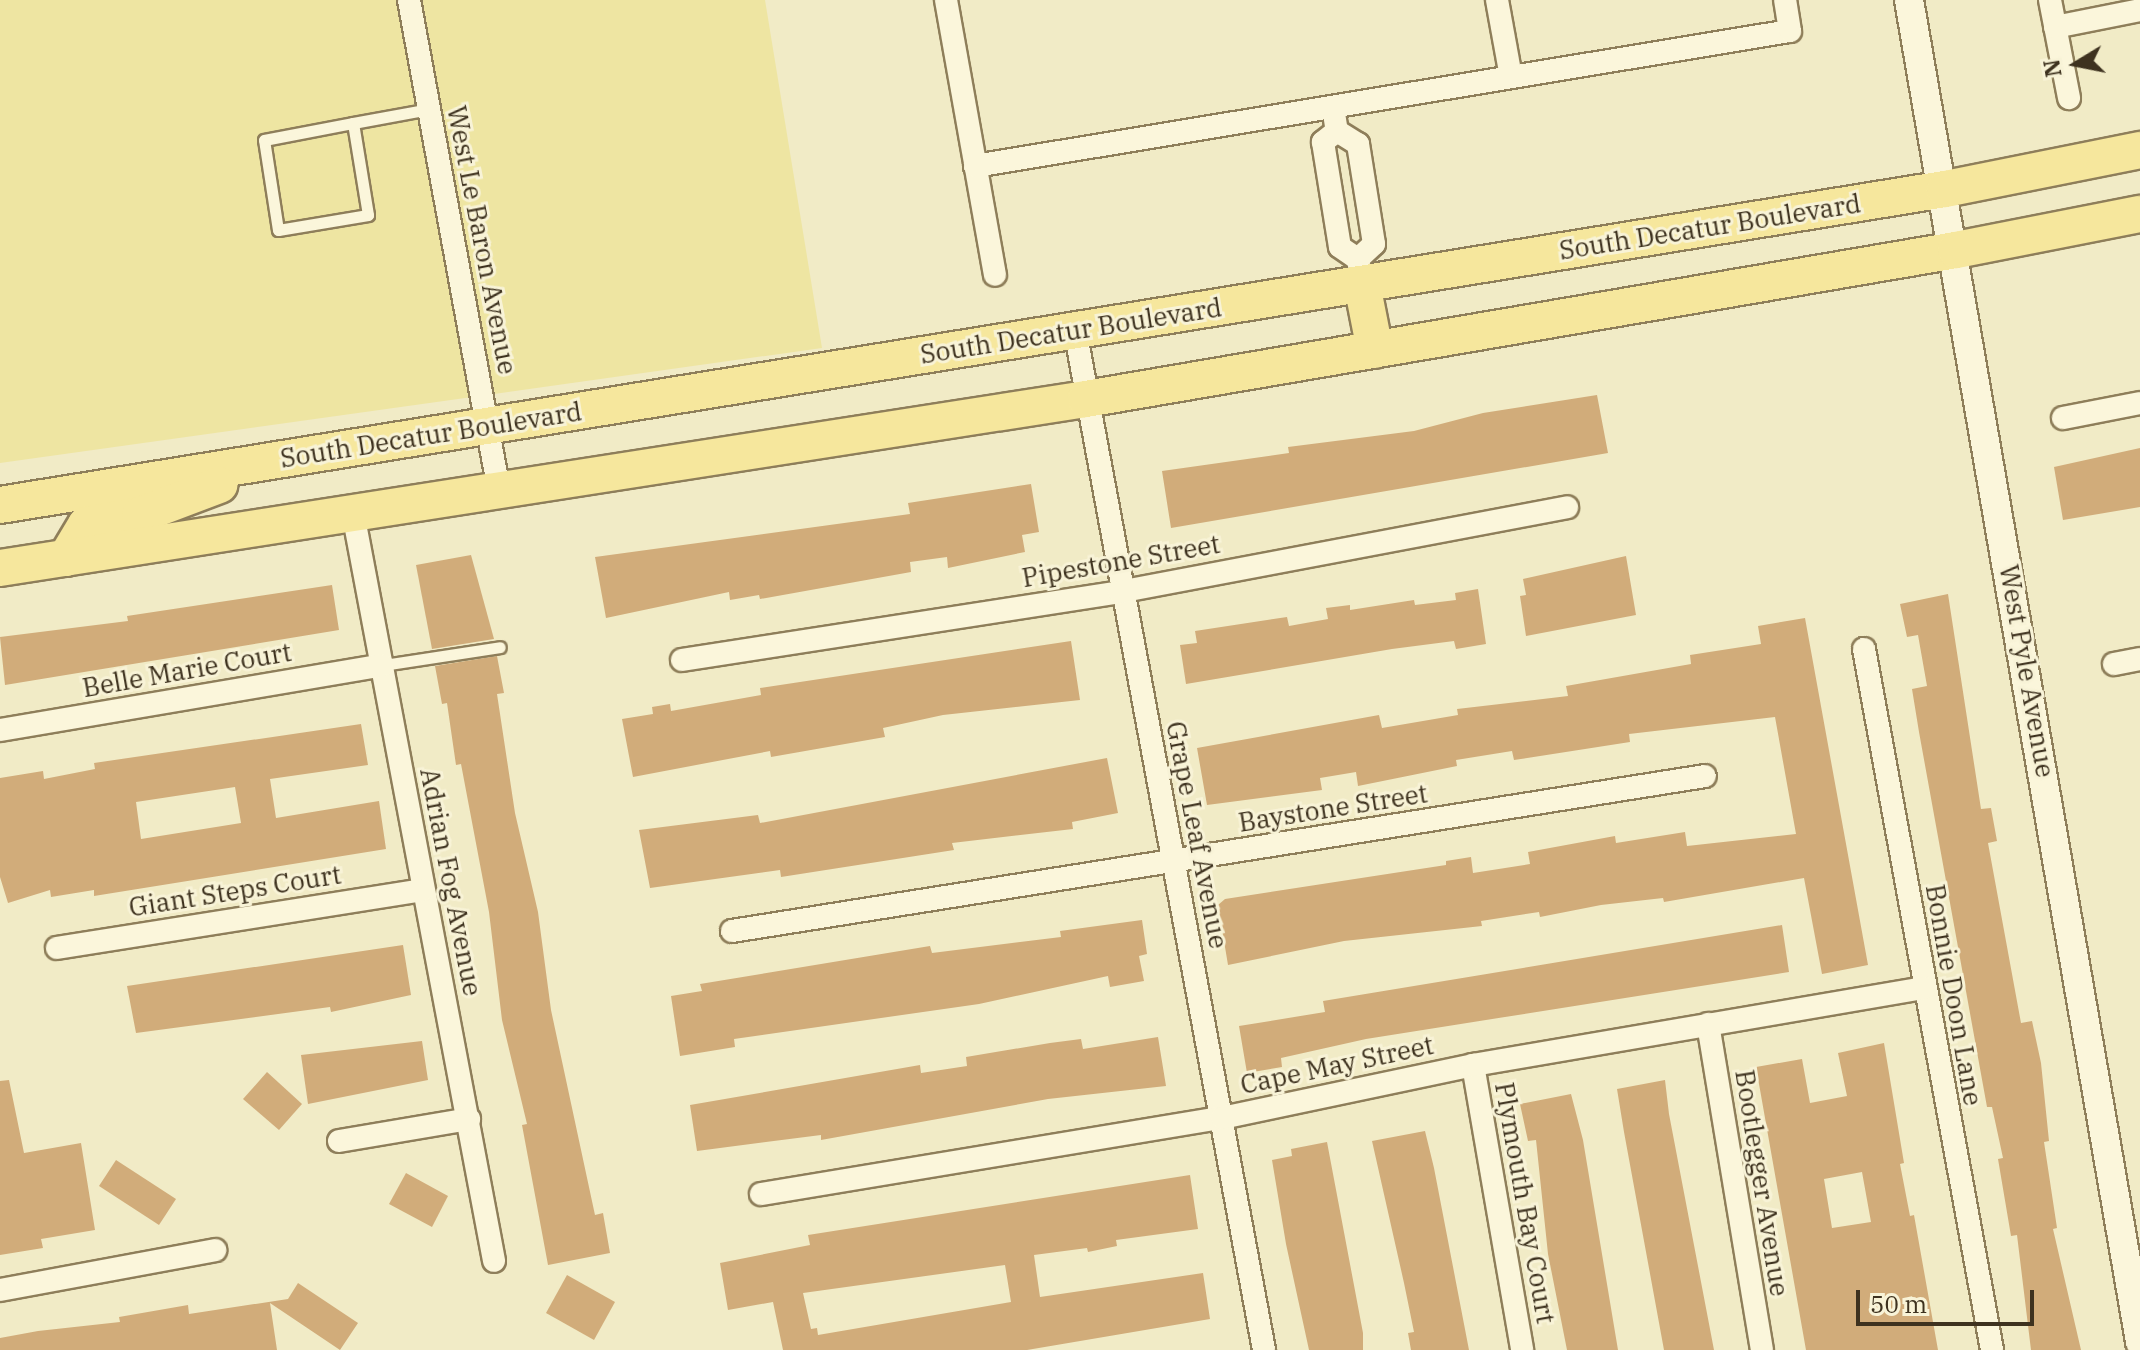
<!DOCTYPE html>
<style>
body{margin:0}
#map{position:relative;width:2140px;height:1350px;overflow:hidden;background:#f1ebc6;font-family:"IBM Plex Serif",serif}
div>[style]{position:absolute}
.sand>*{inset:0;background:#eee5a2}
.building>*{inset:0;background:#d1ac7a}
.roads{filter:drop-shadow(2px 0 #8e7e5a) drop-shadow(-2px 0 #8e7e5a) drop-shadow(0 2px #8e7e5a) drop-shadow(0 -2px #8e7e5a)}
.service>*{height:11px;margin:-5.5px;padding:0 5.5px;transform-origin:5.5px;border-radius:5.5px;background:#fbf6db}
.minor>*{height:22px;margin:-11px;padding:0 11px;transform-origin:11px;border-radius:11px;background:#fbf6db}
.tertiary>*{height:28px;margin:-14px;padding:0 14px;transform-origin:14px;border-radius:14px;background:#fbf6db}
.primary>*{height:36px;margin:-18px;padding:0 18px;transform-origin:18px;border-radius:18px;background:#f6e79d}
span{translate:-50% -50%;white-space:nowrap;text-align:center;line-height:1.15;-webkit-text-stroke:6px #f8f3d7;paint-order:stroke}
.street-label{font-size:26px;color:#3e321f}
.north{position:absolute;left:2036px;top:24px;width:80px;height:80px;-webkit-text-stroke:6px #f8f3d7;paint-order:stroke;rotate:260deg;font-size:22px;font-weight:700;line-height:32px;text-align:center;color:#3e321f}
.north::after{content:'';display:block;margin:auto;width:28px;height:36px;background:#3e321f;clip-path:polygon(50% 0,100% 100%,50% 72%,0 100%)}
.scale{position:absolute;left:1856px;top:1290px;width:178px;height:36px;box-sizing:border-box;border:4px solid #3e321f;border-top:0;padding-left:10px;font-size:24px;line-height:28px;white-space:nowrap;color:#3e321f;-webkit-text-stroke:6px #f8f3d7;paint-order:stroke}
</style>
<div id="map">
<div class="sand">
<div style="clip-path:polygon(0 0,765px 0,822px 348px,0 463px)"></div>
</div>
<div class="building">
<div style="clip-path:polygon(1597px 395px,1608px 453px,1171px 528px,1162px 471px,1289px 453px,1288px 447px,1414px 431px,1483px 413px)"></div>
<div style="clip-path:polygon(2140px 448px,2140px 507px,2063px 520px,2054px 467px)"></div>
<div style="clip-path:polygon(1031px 484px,1039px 532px,1022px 535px,1025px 552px,948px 568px,947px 557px,910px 562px,911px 572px,760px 599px,759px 595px,730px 600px,729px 592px,606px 618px,595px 557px,910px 514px,908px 503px)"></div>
<div style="clip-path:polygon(471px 555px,494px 639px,432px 649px,416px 565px)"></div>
<div style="clip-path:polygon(1626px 556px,1636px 615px,1526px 636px,1520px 596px,1526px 595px,1523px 579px)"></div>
<div style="clip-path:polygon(332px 585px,339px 630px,5px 685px,0 637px,128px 621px,127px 616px)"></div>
<div style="clip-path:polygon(1478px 589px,1486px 644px,1456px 649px,1454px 641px,1392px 649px,1186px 684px,1180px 645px,1197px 643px,1195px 631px,1287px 617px,1289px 626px,1328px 619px,1326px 608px,1350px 605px,1350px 610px,1414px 600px,1415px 605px,1456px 600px,1455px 593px)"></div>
<div style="clip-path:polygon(1948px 594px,1981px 809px,1991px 808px,1997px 841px,1988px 843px,2021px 1023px,2032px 1021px,2041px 1063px,2049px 1141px,2044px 1142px,2057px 1228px,2053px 1229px,2081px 1350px,2031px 1350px,2017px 1235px,2011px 1236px,1998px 1159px,2003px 1158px,1992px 1107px,1987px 1107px,1919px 732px,1912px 689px,1927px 686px,1918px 635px,1907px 637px,1900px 604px)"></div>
<div style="clip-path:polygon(1805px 618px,1868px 965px,1822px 974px,1804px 878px,1664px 902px,1663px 898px,1601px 905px,1540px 917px,1539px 912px,1481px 921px,1482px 926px,1344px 941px,1228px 965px,1218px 905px,1225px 899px,1446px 865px,1446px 861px,1471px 857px,1473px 873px,1530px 864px,1528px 852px,1615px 836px,1616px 843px,1685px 832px,1687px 846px,1796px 834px,1775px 717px,1629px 734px,1630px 742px,1514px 760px,1512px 751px,1456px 760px,1457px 766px,1358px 786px,1356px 772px,1320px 778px,1322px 790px,1207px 805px,1197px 748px,1379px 715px,1382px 728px,1458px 715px,1457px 709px,1568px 696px,1566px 686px,1691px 664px,1690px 655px,1761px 644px,1758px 626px)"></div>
<div style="clip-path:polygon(1071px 641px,1080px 700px,943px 715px,883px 728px,885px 737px,771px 757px,770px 751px,633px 777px,622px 719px,653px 714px,652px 707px,670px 704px,671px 711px,761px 695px,760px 688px)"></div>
<div style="clip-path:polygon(497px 656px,504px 693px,497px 694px,515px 813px,538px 912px,551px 1010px,595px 1215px,603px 1213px,610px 1253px,548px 1265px,522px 1125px,527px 1124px,502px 1020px,489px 912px,461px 764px,456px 765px,447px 703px,442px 704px,435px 666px)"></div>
<div style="clip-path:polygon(evenodd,361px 724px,368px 765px,270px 779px,276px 818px,379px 801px,386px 849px,94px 896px,94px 890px,51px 897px,50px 890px,8px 903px,0 877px,0 778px,43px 771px,44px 779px,95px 769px,94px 763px,361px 724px,235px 787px,241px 823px,141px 839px,136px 802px,235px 787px)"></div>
<div style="clip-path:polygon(1107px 758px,1118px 813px,1072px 822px,1073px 829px,952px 843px,954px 850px,781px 877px,780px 870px,650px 888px,639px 830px,758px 815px,760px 823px)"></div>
<div style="clip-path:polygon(1142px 920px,1147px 954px,1139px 956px,1144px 981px,1110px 987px,1108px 976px,979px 1004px,734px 1039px,735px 1047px,680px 1056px,671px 996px,702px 991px,700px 984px,930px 946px,932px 953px,1061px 937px,1060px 931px)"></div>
<div style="clip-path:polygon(1782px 925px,1789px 972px,1366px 1039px,1281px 1058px,1282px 1067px,1247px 1073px,1239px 1026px,1325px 1012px,1323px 1001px)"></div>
<div style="clip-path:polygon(403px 945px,411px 995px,331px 1012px,330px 1007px,136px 1033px,127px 986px)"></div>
<div style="clip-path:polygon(1158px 1037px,1166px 1086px,1048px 1099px,821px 1140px,821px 1135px,697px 1151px,690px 1105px,920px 1065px,921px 1073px,967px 1066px,966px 1057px,1050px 1043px,1081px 1039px,1083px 1049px)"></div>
<div style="clip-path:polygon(422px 1041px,428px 1080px,308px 1104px,301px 1055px)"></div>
<div style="clip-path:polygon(evenodd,1884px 1043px,1904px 1163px,1900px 1164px,1910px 1216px,1914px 1215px,1938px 1350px,1806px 1350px,1756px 1067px,1802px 1059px,1810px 1103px,1847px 1096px,1838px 1053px,1884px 1043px,1862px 1172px,1871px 1222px,1832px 1228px,1824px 1179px,1862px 1172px)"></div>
<div style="clip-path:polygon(267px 1072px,302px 1104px,279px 1130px,243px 1099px)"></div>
<div style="clip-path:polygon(9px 1080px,24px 1153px,81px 1143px,95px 1230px,41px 1239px,43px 1248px,0 1255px,0 1081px)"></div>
<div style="clip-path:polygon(1665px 1080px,1669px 1114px,1714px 1350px,1664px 1350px,1624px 1132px,1617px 1089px)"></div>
<div style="clip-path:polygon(1571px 1094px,1583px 1140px,1618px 1350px,1567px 1350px,1548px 1254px,1536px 1140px,1528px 1141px,1520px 1104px)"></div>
<div style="clip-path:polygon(1425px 1131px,1434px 1168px,1469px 1350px,1411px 1350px,1408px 1333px,1414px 1332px,1404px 1283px,1372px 1141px)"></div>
<div style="clip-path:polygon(1327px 1142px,1363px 1333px,1363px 1350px,1309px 1350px,1286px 1244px,1272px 1160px,1292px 1156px,1291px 1149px)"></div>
<div style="clip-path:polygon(116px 1160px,176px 1199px,159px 1225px,99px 1186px)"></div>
<div style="clip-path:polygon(406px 1173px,448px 1196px,432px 1227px,389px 1204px)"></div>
<div style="clip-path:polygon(evenodd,1190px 1175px,1198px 1229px,1116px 1240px,1117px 1246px,1088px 1252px,1087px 1248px,1034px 1255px,1040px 1297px,1203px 1273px,1210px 1319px,1027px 1350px,783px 1350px,773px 1302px,728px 1310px,720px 1263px,810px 1245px,808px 1235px,1190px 1175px,1005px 1265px,1011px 1302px,818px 1335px,817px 1328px,811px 1329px,803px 1293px,1005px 1265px)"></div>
<div style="clip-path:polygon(567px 1275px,615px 1302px,594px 1340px,546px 1313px)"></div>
<div style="clip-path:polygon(298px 1283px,358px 1323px,340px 1350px,270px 1303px,277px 1350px,0 1350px,0 1338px,38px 1331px,120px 1322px,119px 1317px,188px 1305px,189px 1314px,288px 1299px)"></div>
</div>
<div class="roads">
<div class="service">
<div style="left:353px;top:123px;width:93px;rotate:80.7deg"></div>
<div style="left:368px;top:215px;width:91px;rotate:170.5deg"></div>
<div style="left:278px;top:230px;width:91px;rotate:-98.8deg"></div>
<div style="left:264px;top:140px;width:91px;rotate:-10.8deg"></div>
<div style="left:353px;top:123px;width:77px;rotate:-10.4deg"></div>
<div style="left:383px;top:665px;width:118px;rotate:-8.7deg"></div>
</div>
<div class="minor">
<div style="left:409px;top:0;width:499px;rotate:79.6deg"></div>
<div style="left:946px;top:0;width:279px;rotate:79.9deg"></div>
<div style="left:1497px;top:0;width:78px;rotate:79.7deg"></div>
<div style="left:2050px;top:0;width:100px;rotate:79deg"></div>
<div style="left:2055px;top:27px;width:87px;rotate:-11.3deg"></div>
<div style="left:1333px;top:107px;width:24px;rotate:81deg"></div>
<div style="left:1337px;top:131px;width:25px;rotate:32deg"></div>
<div style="left:1358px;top:144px;width:101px;rotate:80.9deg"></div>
<div style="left:1374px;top:244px;width:22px;rotate:137deg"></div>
<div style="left:1337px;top:131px;width:18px;rotate:142deg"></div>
<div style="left:1323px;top:142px;width:106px;rotate:80.8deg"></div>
<div style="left:1340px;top:247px;width:22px;rotate:34deg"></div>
<div style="left:1358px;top:259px;width:12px;rotate:81deg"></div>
<div style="left:975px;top:166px;width:826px;rotate:-9.41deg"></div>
<div style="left:1790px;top:31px;width:31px;rotate:-99deg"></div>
<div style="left:1075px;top:330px;width:1037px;rotate:79.5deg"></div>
<div style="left:2063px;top:418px;width:78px;rotate:-11deg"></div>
<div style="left:353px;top:513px;width:761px;rotate:79.32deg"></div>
<div style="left:1864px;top:649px;width:713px;rotate:79.65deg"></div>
<div style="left:682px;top:660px;width:442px;rotate:-8.8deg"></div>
<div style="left:1119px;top:592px;width:456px;rotate:-10.7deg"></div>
<div style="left:2114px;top:664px;width:26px;rotate:-11deg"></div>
<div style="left:0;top:730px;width:388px;rotate:-9.6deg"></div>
<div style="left:732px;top:931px;width:985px;rotate:-9.05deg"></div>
<div style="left:57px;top:948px;width:370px;rotate:-9deg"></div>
<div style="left:1708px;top:1024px;width:330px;rotate:80.6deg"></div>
<div style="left:1473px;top:1065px;width:289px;rotate:80.2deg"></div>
<div style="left:339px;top:1141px;width:132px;rotate:-9.6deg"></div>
<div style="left:761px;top:1194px;width:467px;rotate:-9.4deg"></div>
<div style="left:1222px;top:1118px;width:257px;rotate:-11.9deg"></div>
<div style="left:1473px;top:1065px;width:458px;rotate:-9.7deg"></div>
<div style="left:0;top:1290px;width:219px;rotate:-10.5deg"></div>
</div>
<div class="tertiary">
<div style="left:1909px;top:0;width:1362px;rotate:80.23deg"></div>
</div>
<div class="primary">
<div style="left:1362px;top:284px;width:67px;rotate:78.9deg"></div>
<div style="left:0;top:505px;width:1971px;rotate:-9.23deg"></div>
<div style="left:1945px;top:189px;width:199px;rotate:-11.3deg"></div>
<div style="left:66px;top:558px;width:39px;rotate:-59deg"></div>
<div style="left:86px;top:525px;width:55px;rotate:-10.5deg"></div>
<div style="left:140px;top:515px;width:85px;rotate:-20.8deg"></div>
<div style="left:0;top:568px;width:1099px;rotate:-8.85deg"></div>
<div style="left:1086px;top:399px;width:883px;rotate:-9.72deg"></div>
<div style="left:1956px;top:250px;width:187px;rotate:-11.1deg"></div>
</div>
</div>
<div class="street-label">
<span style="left:1710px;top:227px;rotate:-9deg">South Decatur Boulevard</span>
<span style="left:482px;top:240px;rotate:79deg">West Le Baron Avenue</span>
<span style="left:1071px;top:331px;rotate:-9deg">South Decatur Boulevard</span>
<span style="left:431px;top:435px;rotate:-9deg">South Decatur Boulevard</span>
<span style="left:1121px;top:561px;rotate:-10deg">Pipestone Street</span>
<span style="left:187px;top:670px;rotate:-10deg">Belle Marie Court</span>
<span style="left:2027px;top:671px;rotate:80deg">West Pyle Avenue</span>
<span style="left:1333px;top:808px;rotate:-9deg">Baystone Street</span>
<span style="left:1197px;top:835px;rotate:79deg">Grape Leaf Avenue</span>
<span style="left:451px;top:882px;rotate:79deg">Adrian Fog Avenue</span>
<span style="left:235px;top:891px;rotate:-9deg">Giant Steps Court</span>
<span style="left:1954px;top:995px;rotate:80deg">Bonnie Doon Lane</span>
<span style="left:1337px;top:1065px;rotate:-12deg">Cape May Street</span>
<span style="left:1762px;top:1183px;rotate:81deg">Bootlegger Avenue</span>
<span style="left:1525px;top:1203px;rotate:80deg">Plymouth Bay Court</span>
</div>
<div class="north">N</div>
<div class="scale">50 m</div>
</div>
